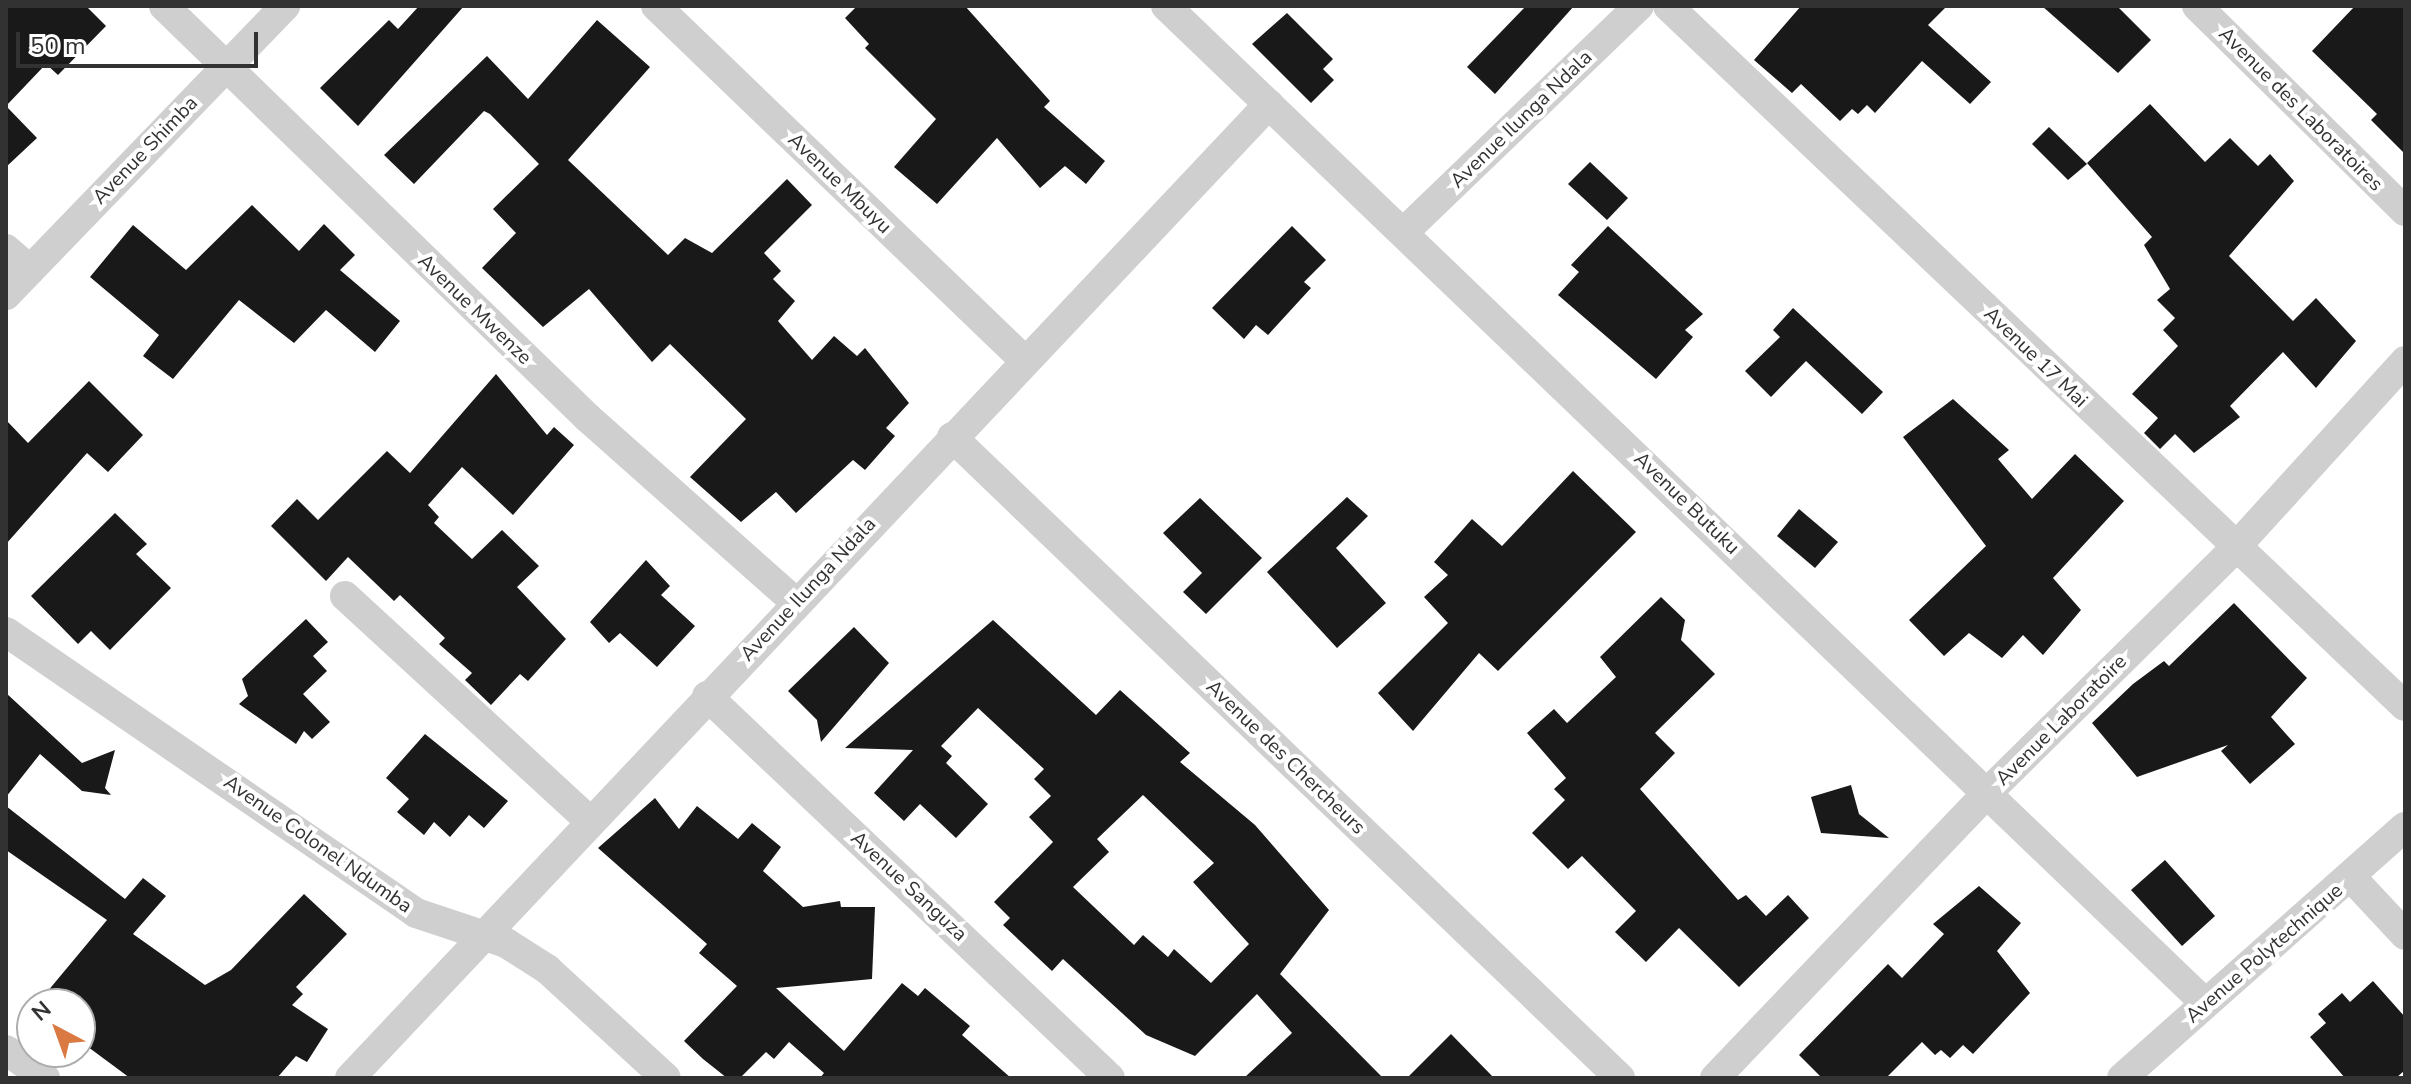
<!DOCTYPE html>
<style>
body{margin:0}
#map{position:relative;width:2411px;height:1084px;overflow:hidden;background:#fff;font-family:"Nunito Sans",sans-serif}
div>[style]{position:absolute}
.building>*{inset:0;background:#191919}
.street>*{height:30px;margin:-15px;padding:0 15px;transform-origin:15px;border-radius:15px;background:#cfcfcf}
span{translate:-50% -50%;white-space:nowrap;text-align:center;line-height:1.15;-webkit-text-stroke:8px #fff;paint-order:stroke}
.street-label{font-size:20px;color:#323232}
.frame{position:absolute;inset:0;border:8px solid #323232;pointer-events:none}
.north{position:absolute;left:16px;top:988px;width:80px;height:80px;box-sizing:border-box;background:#fff;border:2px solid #adadad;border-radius:50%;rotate:319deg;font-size:22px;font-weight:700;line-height:32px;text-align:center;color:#323232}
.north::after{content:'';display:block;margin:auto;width:28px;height:36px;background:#db7943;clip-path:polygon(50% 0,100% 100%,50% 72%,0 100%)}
.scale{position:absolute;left:16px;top:32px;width:242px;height:36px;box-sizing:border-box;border:4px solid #323232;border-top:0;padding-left:10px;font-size:24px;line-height:28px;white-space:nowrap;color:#323232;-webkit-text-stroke:6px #fff;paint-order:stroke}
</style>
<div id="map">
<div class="building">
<div style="clip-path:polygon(6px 6px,86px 6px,106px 26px,58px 75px,46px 64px,6px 106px)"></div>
<div style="clip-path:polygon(419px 6px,464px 6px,358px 126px,320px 88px,389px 20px,398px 29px)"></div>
<div style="clip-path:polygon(857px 6px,965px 6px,1050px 101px,1044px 107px,1105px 161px,1086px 184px,1065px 166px,1040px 188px,997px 138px,937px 204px,894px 167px,936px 119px,865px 48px,869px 44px,845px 18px)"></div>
<div style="clip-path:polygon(1526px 6px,1574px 6px,1495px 94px,1467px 67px)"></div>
<div style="clip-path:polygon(1801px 6px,1947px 6px,1928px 25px,1991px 82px,1970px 104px,1922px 61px,1875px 113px,1867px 105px,1858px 114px,1852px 109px,1840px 121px,1801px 84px,1792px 93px,1754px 60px)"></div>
<div style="clip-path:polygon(2042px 6px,2117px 6px,2151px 40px,2118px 73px)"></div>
<div style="clip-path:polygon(2355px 6px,2405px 6px,2405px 154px,2371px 120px,2377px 114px,2312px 51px)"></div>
<div style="clip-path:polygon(1287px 13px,1333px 59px,1323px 69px,1334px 80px,1311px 103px,1252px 44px)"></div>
<div style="clip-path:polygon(597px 20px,650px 67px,568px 160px,668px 255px,685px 238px,712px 253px,787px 179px,812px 205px,764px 253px,781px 271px,773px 279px,795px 301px,778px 321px,812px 360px,834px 336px,857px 356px,865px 348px,909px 403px,886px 428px,895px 436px,865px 470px,853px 460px,796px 513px,776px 492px,741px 522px,690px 477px,746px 419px,670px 344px,652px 362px,589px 289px,543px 327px,482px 268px,516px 233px,493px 209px,539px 164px,490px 114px,484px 111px,414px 184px,384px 155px,487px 56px,528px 99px)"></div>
<div style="clip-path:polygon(2150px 104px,2205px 162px,2230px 138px,2258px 166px,2270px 154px,2294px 181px,2229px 256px,2293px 321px,2316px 298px,2356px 341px,2316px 388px,2283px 352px,2230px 406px,2240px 417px,2194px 453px,2175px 434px,2160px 449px,2144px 433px,2158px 418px,2132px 394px,2178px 346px,2163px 330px,2175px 318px,2157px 300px,2170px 289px,2144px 245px,2152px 237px,2087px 163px)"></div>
<div style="clip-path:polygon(6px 106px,37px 138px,6px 167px)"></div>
<div style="clip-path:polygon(2049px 127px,2087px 164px,2068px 180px,2032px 144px)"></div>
<div style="clip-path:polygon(1590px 162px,1628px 198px,1607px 220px,1568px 184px)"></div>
<div style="clip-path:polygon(252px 205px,299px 251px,324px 224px,355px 255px,340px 270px,400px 321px,375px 352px,326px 310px,294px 343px,239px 300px,173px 379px,143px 356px,159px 335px,90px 277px,133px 225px,186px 270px)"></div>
<div style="clip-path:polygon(1292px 226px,1326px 260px,1304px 282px,1311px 288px,1268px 335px,1256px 325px,1244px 339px,1212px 308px)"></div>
<div style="clip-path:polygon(1608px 226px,1703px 314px,1685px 330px,1693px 337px,1656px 379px,1558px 295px,1579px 272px,1571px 265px)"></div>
<div style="clip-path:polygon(1793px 308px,1883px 392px,1862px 414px,1806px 361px,1771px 397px,1745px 371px,1780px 337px,1773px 330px)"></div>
<div style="clip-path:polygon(496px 374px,547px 435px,554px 427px,574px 445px,513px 515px,462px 467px,428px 505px,439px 517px,434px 523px,472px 559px,502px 530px,539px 566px,517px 587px,566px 639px,528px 681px,520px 674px,491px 705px,465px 680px,472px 673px,439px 644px,445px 638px,400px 595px,394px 601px,348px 557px,326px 581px,271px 526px,297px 499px,318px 520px,387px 451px,410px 473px)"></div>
<div style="clip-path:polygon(89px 381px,143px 435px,108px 472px,87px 453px,6px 544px,6px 420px,28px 443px)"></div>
<div style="clip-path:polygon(1953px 399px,2009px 450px,1998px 459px,2032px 499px,2075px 454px,2124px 501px,2053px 578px,2081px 610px,2043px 655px,2023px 635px,2002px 658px,1969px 633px,1944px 656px,1909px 620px,1986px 546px,1903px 437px)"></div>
<div style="clip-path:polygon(1573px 471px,1636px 532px,1498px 671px,1479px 653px,1413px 731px,1378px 693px,1448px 623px,1424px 597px,1448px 575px,1434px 562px,1472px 519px,1502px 546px)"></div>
<div style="clip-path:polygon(1347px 497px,1368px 516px,1336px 548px,1386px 603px,1337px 648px,1267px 572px)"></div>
<div style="clip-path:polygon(1200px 498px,1262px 558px,1206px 614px,1183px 592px,1202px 573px,1163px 533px)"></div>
<div style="clip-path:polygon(1799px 509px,1838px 542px,1815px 568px,1777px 536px)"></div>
<div style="clip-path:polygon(115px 513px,147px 544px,136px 554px,171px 588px,110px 650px,91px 631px,78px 644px,31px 596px)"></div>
<div style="clip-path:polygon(646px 560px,670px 586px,661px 595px,695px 626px,657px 667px,620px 633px,609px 643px,590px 622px)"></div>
<div style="clip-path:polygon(1661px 597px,1685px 620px,1681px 640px,1715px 674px,1655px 733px,1675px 753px,1640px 789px,1738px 900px,1746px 895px,1766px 916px,1788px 895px,1809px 918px,1739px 987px,1679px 928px,1646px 962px,1615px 932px,1636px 911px,1582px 856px,1568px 869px,1532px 833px,1565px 800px,1554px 789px,1566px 778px,1527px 733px,1554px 709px,1567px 723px,1616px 677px,1600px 657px)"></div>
<div style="clip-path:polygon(2234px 603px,2307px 678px,2271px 717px,2295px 744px,2250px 784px,2221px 751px,2228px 745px,2137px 777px,2092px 723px,2133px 684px,2164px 661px,2169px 666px)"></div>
<div style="clip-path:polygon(306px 619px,328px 642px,313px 656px,327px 671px,303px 694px,330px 722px,312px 739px,304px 731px,296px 744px,239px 704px,248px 696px,242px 679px)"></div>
<div style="clip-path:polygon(evenodd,993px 620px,1096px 715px,1120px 690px,1190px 753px,1180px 762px,1255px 825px,1329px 910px,1280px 974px,1383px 1078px,1244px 1078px,1292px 1033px,1257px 994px,1195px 1056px,1146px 1035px,1063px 959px,1052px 971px,1003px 925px,1010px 918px,994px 902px,1053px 842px,1029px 817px,1051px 796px,1034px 779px,1044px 769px,978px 708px,941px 746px,952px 756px,946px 763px,988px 804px,956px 838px,920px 804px,904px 821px,874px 793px,913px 750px,845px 748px,993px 620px,1143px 795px,1214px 863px,1193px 882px,1249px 944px,1211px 983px,1174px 949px,1168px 957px,1143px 935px,1134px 945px,1073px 887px,1109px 852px,1097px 839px,1143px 795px)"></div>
<div style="clip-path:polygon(854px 627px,889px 663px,821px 742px,817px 720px,788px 691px)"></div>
<div style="clip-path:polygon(6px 693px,82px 763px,115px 750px,105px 788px,111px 795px,82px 791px,40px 754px,6px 797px)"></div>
<div style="clip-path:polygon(425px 734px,508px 801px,484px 828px,469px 815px,450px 837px,434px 822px,424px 835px,397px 812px,409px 799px,386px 778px)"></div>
<div style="clip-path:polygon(1851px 785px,1859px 814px,1889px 838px,1821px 833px,1811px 797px)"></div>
<div style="clip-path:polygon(655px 798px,679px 829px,697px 806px,738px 839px,752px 823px,781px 847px,763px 871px,803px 907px,840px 901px,841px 907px,875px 907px,872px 979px,776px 988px,844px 1051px,902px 983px,918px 996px,925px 988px,970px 1026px,962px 1035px,1011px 1078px,820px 1078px,824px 1073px,789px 1042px,774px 1059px,766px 1052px,740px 1078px,727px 1078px,703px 1059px,684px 1041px,737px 986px,699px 953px,707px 944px,598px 848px)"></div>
<div style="clip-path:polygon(6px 806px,125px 899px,143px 878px,166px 896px,133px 934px,205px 985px,231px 970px,304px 894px,347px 934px,296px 987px,303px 994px,292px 1005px,328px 1029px,307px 1062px,296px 1056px,277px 1078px,130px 1078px,80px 1041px,80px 1004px,37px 1004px,107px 920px,6px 850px)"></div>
<div style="clip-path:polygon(2165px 860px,2215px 916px,2182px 946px,2131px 890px)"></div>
<div style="clip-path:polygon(1979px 886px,2021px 923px,1997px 951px,2030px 993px,1973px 1054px,1963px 1045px,1950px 1058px,1941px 1050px,1935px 1055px,1922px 1042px,1886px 1078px,1822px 1078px,1799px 1055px,1888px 964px,1902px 978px,1944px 934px,1933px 924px)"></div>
<div style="clip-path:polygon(2373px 981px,2405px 1017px,2405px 1070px,2396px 1078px,2345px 1078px,2310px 1037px,2326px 1023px,2318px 1014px,2342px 993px,2350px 1002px)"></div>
<div style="clip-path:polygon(1451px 1034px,1494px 1078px,1407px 1078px)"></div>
</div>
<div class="street">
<div style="left:164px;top:6px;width:591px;rotate:44.18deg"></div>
<div style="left:588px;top:418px;width:277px;rotate:41.6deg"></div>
<div style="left:656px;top:6px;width:511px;rotate:43.89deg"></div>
<div style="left:1166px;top:6px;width:1440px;rotate:43.82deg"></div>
<div style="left:1668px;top:6px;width:1016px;rotate:43.53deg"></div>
<div style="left:2197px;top:6px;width:292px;rotate:44.6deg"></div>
<div style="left:1404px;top:232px;width:326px;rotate:-43.9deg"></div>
<div style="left:6px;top:249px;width:32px;rotate:41deg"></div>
<div style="left:6px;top:295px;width:402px;rotate:-46deg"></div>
<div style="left:952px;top:437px;width:926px;rotate:43.82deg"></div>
<div style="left:345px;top:596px;width:331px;rotate:42.6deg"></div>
<div style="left:6px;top:632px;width:497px;rotate:34.4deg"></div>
<div style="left:416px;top:913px;width:95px;rotate:18.4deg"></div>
<div style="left:506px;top:943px;width:49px;rotate:32.4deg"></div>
<div style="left:547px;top:969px;width:161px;rotate:42.5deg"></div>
<div style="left:707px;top:696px;width:555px;rotate:43.47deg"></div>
<div style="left:2351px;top:877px;width:79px;rotate:47deg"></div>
<div style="left:6px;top:1050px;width:48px;rotate:35.7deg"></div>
<div style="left:350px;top:1078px;width:1339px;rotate:-46.66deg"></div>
<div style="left:1715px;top:1078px;width:395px;rotate:-46.3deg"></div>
<div style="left:1988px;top:792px;width:347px;rotate:-44.6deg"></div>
<div style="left:2235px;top:548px;width:253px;rotate:-47.7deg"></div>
<div style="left:2122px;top:1078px;width:378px;rotate:-41.6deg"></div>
</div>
<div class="street-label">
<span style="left:2301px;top:109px;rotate:45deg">Avenue des Laboratoires</span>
<span style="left:1521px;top:119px;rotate:-44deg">Avenue Ilunga Ndala</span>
<span style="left:145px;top:150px;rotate:-46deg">Avenue Shimba</span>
<span style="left:840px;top:183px;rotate:44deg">Avenue Mbuyu</span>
<span style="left:475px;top:309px;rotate:44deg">Avenue Mwenze</span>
<span style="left:2036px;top:357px;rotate:44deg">Avenue 17 Mai</span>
<span style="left:1687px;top:503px;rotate:44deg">Avenue Butuku</span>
<span style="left:808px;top:589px;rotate:-47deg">Avenue Ilunga Ndala</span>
<span style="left:2061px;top:720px;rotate:-45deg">Avenue Laboratoire</span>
<span style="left:1286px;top:757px;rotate:44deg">Avenue des Chercheurs</span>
<span style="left:318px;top:844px;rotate:35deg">Avenue Colonel Ndumba</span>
<span style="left:909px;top:886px;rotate:43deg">Avenue Sanguza</span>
<span style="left:2264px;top:953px;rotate:-41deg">Avenue Polytechnique</span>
</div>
<div class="frame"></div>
<div class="north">N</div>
<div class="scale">50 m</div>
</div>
